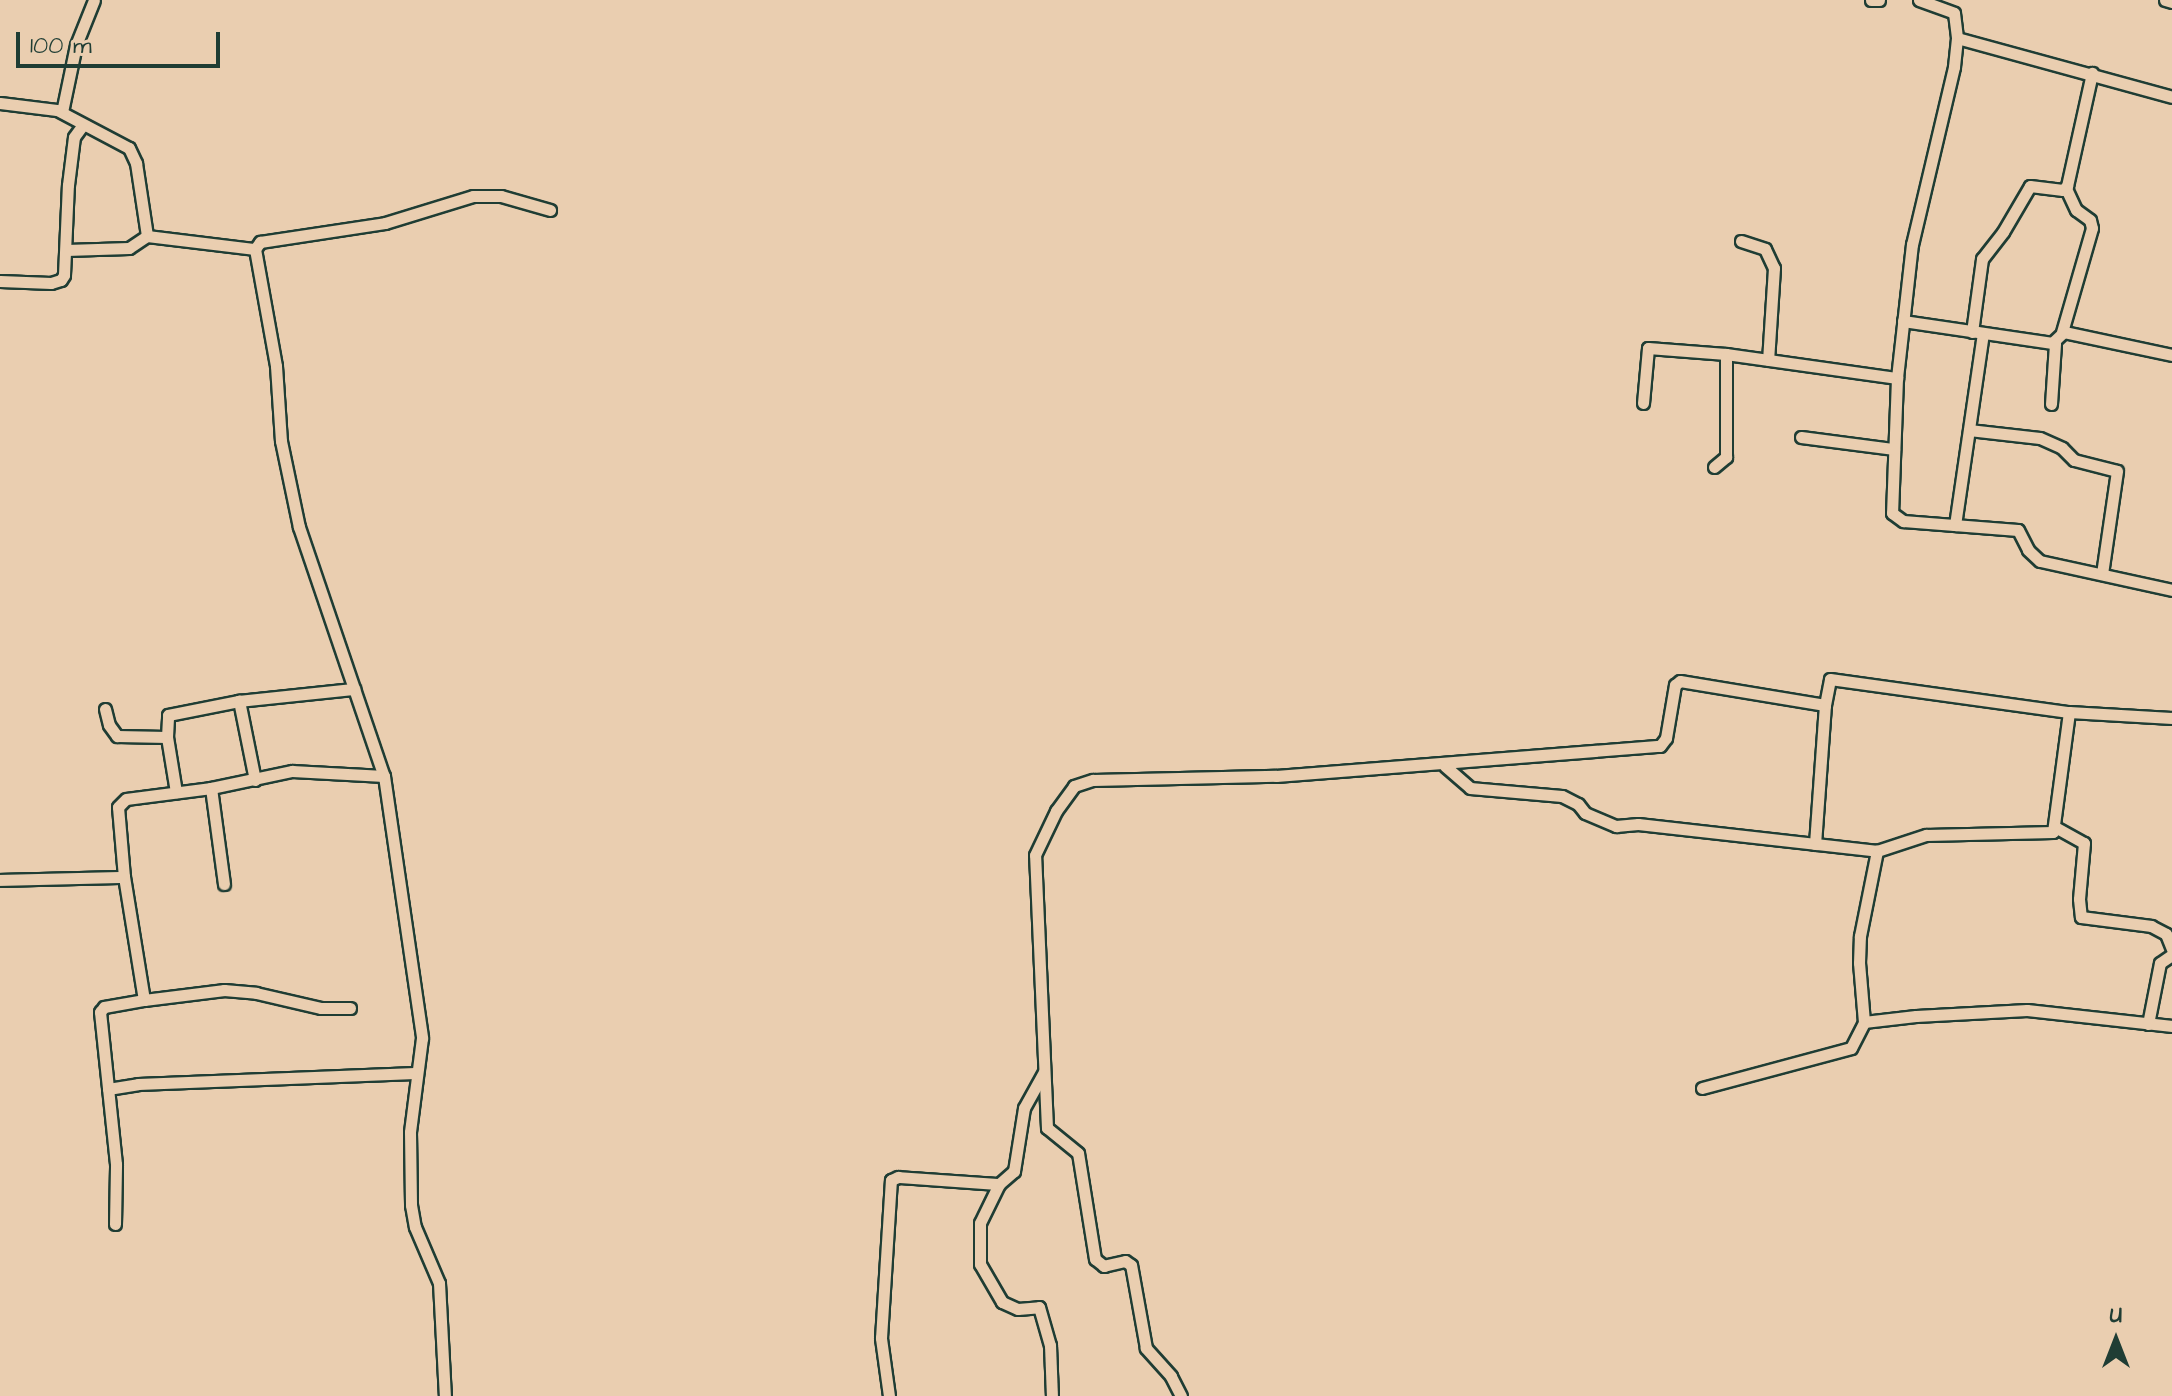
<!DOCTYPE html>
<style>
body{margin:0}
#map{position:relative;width:2172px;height:1396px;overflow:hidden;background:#eaceb0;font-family:"Architects Daughter",sans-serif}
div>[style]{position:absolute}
.roads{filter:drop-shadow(2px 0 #1f3d34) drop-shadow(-2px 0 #1f3d34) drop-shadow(0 2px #1f3d34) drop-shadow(0 -2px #1f3d34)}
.street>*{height:11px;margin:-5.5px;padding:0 5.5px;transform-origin:5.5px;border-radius:5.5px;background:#eaceb0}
span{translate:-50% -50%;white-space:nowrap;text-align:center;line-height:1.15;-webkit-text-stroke:6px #eaceb0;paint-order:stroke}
.north{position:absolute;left:2076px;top:1300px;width:80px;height:80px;-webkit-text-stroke:6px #eaceb0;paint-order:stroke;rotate:0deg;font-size:22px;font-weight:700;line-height:32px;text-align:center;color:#1f3d34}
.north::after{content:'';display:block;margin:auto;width:28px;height:36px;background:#1f3d34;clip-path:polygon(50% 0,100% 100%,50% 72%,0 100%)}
.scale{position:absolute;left:16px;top:32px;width:204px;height:36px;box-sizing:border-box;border:4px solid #1f3d34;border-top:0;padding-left:10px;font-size:24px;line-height:28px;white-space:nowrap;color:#1f3d34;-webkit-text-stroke:6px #eaceb0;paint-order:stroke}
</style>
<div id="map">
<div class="roads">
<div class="street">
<div style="left:1871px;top:0;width:8px"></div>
<div style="left:1919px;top:0;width:37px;rotate:20deg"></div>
<div style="left:1954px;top:13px;width:25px;rotate:83deg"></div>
<div style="left:1957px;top:38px;width:29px;rotate:96deg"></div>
<div style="left:1954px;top:67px;width:182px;rotate:103.3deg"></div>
<div style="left:1912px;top:244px;width:135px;rotate:96.4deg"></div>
<div style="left:1897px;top:378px;width:135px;rotate:92.1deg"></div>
<div style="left:1892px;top:513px;width:14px;rotate:36deg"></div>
<div style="left:1903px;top:521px;width:115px;rotate:4.5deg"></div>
<div style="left:2018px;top:530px;width:22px;rotate:63deg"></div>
<div style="left:2028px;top:550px;width:16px;rotate:43deg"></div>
<div style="left:2040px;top:561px;width:135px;rotate:12.4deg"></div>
<div style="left:2165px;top:0;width:7px;rotate:16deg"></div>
<div style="left:1957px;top:38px;width:223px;rotate:15.3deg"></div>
<div style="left:0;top:103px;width:57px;rotate:7deg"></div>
<div style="left:57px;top:110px;width:81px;rotate:27.8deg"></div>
<div style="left:129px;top:148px;width:17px;rotate:65deg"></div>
<div style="left:136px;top:163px;width:74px;rotate:81.4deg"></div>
<div style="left:147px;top:236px;width:109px;rotate:6.9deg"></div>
<div style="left:255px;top:249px;width:119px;rotate:79.8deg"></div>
<div style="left:276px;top:366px;width:75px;rotate:86.2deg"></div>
<div style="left:281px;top:441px;width:88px;rotate:78.2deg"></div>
<div style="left:299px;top:527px;width:263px;rotate:71.2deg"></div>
<div style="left:384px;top:776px;width:265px;rotate:81.7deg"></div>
<div style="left:422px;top:1038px;width:95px;rotate:97.3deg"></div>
<div style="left:410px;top:1132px;width:73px;rotate:89.2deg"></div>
<div style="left:411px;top:1205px;width:22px;rotate:80deg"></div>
<div style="left:415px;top:1227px;width:61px;rotate:66.8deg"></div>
<div style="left:439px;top:1283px;width:113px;rotate:87deg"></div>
<div style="left:62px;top:112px;width:68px;rotate:-78.2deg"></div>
<div style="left:76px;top:45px;width:48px;rotate:-68.2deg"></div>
<div style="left:1741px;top:241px;width:25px;rotate:18deg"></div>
<div style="left:1765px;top:249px;width:21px;rotate:65deg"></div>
<div style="left:1774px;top:268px;width:92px;rotate:93.7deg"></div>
<div style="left:255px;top:249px;width:9px;rotate:-54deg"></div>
<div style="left:260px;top:242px;width:126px;rotate:-8.6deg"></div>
<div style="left:385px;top:223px;width:92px;rotate:-17.1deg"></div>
<div style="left:473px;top:196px;width:28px"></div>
<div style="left:501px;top:196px;width:51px;rotate:15.9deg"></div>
<div style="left:66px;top:250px;width:63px;rotate:-1.8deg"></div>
<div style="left:129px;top:248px;width:22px;rotate:-34deg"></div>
<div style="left:0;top:281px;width:51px;rotate:2.2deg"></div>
<div style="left:51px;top:283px;width:10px;rotate:-17deg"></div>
<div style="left:61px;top:280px;width:6px;rotate:-59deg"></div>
<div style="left:64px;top:275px;width:90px;rotate:-87.5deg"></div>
<div style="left:68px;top:185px;width:48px;rotate:-82.9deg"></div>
<div style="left:74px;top:137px;width:14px;rotate:-54deg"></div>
<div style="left:1903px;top:321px;width:151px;rotate:8.4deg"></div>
<div style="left:2052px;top:343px;width:16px;rotate:-43deg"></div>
<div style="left:2064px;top:332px;width:110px;rotate:12deg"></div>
<div style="left:1972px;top:332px;width:74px;rotate:-82.2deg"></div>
<div style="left:1982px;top:259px;width:34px;rotate:-52deg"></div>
<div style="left:2003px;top:232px;width:53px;rotate:-59.6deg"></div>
<div style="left:2030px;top:186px;width:33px;rotate:7deg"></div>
<div style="left:2063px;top:190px;width:6px;rotate:-45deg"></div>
<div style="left:2067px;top:186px;width:116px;rotate:-77.5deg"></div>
<div style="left:2062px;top:332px;width:108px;rotate:-73.9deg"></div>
<div style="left:2092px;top:228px;width:8px;rotate:-104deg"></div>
<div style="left:2090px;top:220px;width:17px;rotate:-144deg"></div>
<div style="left:2076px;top:210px;width:23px;rotate:-115deg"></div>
<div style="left:1643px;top:403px;width:55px;rotate:-84.8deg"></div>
<div style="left:1648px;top:348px;width:78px;rotate:4.4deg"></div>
<div style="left:2051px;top:404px;width:61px;rotate:-86.2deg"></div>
<div style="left:1969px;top:430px;width:71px;rotate:6.4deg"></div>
<div style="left:2040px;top:438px;width:24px;rotate:24deg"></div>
<div style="left:2062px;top:448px;width:17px;rotate:45deg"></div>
<div style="left:2074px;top:460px;width:44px;rotate:14.3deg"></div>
<div style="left:2117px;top:471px;width:104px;rotate:98.3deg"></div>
<div style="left:1801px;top:437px;width:94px;rotate:7.4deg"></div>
<div style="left:1714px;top:467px;width:16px;rotate:-40deg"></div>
<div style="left:1726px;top:457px;width:103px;rotate:-90deg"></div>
<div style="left:1726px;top:354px;width:173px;rotate:8deg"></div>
<div style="left:1955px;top:525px;width:193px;rotate:-81.7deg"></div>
<div style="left:105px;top:709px;width:16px;rotate:76deg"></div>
<div style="left:109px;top:725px;width:14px;rotate:54deg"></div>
<div style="left:117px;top:736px;width:50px;rotate:1.1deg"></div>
<div style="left:167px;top:737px;width:56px;rotate:80.7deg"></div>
<div style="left:167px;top:737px;width:22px;rotate:-87deg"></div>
<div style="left:168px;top:715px;width:72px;rotate:-11.2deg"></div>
<div style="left:1445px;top:766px;width:33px;rotate:41deg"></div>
<div style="left:1470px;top:788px;width:92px;rotate:5deg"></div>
<div style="left:1562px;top:796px;width:18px;rotate:27deg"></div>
<div style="left:1578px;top:804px;width:11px;rotate:52deg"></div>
<div style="left:1585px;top:813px;width:34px;rotate:23deg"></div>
<div style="left:1616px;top:826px;width:22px;rotate:-5deg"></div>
<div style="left:1638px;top:824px;width:241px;rotate:6.4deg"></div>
<div style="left:1877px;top:851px;width:52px;rotate:-18.1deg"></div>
<div style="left:1926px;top:835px;width:127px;rotate:-1.4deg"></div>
<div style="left:2053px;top:832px;width:121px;rotate:-82.4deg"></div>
<div style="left:255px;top:780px;width:81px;rotate:-101.4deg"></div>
<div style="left:239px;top:701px;width:116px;rotate:-6deg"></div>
<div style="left:211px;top:788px;width:97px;rotate:82.3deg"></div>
<div style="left:2055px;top:827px;width:33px;rotate:29deg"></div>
<div style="left:2084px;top:843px;width:56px;rotate:95.1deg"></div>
<div style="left:2079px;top:899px;width:18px;rotate:84deg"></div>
<div style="left:2081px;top:917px;width:71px;rotate:7.3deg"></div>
<div style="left:2151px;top:926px;width:17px;rotate:28deg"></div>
<div style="left:2166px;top:934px;width:16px;rotate:68deg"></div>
<div style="left:1815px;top:844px;width:139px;rotate:-85.9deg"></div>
<div style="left:0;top:880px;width:124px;rotate:-1.4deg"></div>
<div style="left:144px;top:1000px;width:81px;rotate:-7.1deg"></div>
<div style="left:224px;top:990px;width:32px;rotate:5deg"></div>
<div style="left:256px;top:993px;width:67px;rotate:13deg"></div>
<div style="left:321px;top:1008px;width:29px"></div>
<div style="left:1864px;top:1022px;width:52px;rotate:-6.6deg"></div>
<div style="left:1916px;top:1016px;width:111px;rotate:-3.1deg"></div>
<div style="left:2027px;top:1010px;width:146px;rotate:6.3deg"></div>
<div style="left:2148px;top:1024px;width:62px;rotate:-78.9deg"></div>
<div style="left:2160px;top:963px;width:14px;rotate:-34deg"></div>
<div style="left:1044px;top:1072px;width:41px;rotate:119.1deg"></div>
<div style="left:1024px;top:1108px;width:64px;rotate:99deg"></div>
<div style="left:1014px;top:1171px;width:20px;rotate:139deg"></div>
<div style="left:999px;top:1184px;width:43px;rotate:116deg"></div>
<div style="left:980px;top:1223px;width:41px;rotate:90deg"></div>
<div style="left:980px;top:1264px;width:44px;rotate:59.9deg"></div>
<div style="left:1002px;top:1302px;width:17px;rotate:24deg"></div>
<div style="left:1018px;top:1309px;width:21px;rotate:-5deg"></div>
<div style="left:1039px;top:1307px;width:40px;rotate:74deg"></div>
<div style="left:1050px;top:1345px;width:51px;rotate:87.8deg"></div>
<div style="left:1702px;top:1088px;width:154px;rotate:-15deg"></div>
<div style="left:1851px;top:1048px;width:29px;rotate:-63deg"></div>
<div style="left:1864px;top:1022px;width:59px;rotate:-94.8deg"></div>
<div style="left:1859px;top:963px;width:27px;rotate:-88deg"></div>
<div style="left:1860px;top:936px;width:87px;rotate:-78.7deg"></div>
<div style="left:108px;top:1089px;width:30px;rotate:-9deg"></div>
<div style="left:138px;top:1084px;width:277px;rotate:-2.3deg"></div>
<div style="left:115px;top:1224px;width:60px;rotate:-89deg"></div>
<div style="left:116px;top:1164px;width:153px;rotate:-96deg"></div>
<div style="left:100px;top:1012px;width:6px;rotate:-51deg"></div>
<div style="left:104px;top:1007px;width:41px;rotate:-9.9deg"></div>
<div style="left:144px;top:1000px;width:125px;rotate:-99.2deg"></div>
<div style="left:124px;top:877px;width:70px;rotate:-94.9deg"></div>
<div style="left:118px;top:807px;width:11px;rotate:-45deg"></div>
<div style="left:126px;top:799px;width:86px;rotate:-7.4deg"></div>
<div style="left:211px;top:788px;width:83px;rotate:-11.9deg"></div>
<div style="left:292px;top:771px;width:92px;rotate:3.1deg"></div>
<div style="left:889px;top:1396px;width:59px;rotate:-97.9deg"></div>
<div style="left:881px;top:1338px;width:158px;rotate:-86.4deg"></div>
<div style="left:891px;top:1180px;width:8px;rotate:-23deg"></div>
<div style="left:898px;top:1177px;width:101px;rotate:4deg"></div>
<div style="left:1181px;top:1396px;width:22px;rotate:-117deg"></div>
<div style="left:1171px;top:1376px;width:38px;rotate:-132deg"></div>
<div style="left:1146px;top:1348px;width:84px;rotate:-100.2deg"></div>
<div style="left:1131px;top:1265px;width:7px;rotate:-146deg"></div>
<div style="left:1125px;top:1261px;width:22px;rotate:167deg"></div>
<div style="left:1104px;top:1266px;width:11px;rotate:-142deg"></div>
<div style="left:1095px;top:1259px;width:107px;rotate:-99.1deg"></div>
<div style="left:1078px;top:1153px;width:40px;rotate:-141deg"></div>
<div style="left:1047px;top:1128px;width:273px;rotate:-92.5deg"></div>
<div style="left:1035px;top:855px;width:49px;rotate:-64.5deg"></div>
<div style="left:1056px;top:811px;width:31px;rotate:-54deg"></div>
<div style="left:1074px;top:786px;width:20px;rotate:-18deg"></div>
<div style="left:1093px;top:780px;width:183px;rotate:-1.3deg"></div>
<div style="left:1276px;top:776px;width:385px;rotate:-4.5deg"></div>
<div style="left:1660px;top:746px;width:10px;rotate:-53deg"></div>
<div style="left:1666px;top:738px;width:54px;rotate:-80.4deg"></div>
<div style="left:1675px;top:685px;width:6px;rotate:-39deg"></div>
<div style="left:1680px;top:681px;width:147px;rotate:9.4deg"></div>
<div style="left:1825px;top:705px;width:26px;rotate:-79deg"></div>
<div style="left:1830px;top:679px;width:241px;rotate:7.9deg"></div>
<div style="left:2069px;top:712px;width:103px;rotate:3.3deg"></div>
</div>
</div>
<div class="north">U</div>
<div class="scale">100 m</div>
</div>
